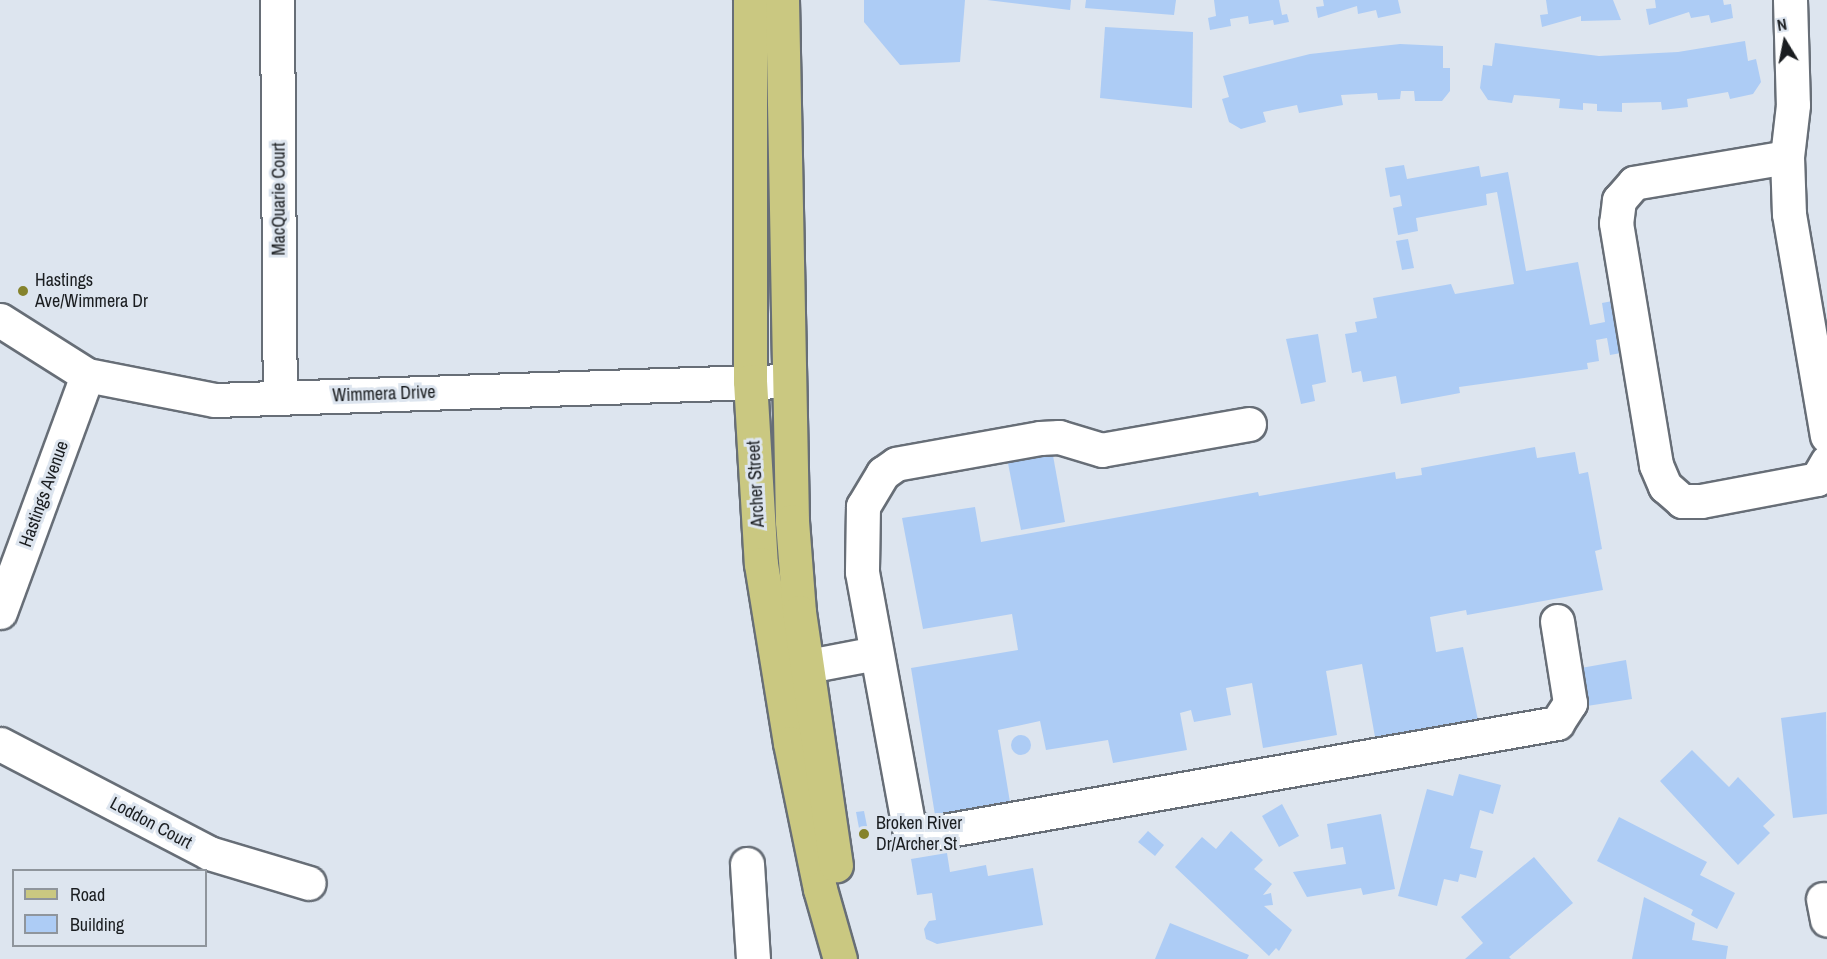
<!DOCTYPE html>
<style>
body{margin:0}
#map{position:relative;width:1827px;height:959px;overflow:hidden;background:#dde5ef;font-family:"Archivo Narrow",sans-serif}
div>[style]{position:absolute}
.building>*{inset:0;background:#adccf5}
.round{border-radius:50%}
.roads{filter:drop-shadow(2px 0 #676e77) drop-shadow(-2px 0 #676e77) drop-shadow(0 2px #676e77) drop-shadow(0 -2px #676e77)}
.minor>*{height:33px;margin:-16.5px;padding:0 16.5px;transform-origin:16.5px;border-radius:16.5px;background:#fff}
.major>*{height:33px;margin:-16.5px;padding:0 16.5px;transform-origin:16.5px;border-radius:16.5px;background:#cac881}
.dots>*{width:16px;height:16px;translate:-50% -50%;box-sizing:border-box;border:3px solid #dde5ef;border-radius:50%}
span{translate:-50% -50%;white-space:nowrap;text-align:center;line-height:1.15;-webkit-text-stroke:6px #dde5ef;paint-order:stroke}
.street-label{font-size:18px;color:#1a1d20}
.poi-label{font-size:18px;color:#1a1d20}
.left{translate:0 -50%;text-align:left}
.legend{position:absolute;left:12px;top:869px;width:195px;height:78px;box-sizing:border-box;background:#dde5ef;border:2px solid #8f959c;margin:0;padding:8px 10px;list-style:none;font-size:18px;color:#1a1d20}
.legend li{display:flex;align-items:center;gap:12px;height:30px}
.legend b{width:30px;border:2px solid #8f959c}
.north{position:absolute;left:1755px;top:12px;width:60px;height:60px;-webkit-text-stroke:4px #dde5ef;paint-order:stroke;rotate:350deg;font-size:16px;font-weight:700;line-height:24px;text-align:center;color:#1a1d20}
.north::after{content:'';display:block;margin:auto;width:21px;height:27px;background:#1a1d20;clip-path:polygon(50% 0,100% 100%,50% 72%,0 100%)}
</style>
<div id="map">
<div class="building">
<div style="clip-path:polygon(864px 0,965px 0,960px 62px,900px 65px,864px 22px)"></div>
<div style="clip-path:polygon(987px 0,1071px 0,1070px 10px)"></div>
<div style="clip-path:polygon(1086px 0,1176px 0,1174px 15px,1085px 8px)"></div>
<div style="clip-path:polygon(1214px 0,1279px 0,1282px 15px,1287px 14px,1289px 22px,1274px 25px,1273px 20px,1249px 24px,1248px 16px,1230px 19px,1231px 26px,1210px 30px,1208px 18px,1216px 16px)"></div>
<div style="clip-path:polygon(1323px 0,1398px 0,1401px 13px,1378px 18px,1376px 10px,1358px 14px,1357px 6px,1318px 18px,1316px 7px,1324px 6px)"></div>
<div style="clip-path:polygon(1546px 0,1613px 0,1621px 20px,1581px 21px,1581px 16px,1542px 27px,1540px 15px,1548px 14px)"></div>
<div style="clip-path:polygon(1655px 0,1723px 0,1724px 5px,1731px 4px,1733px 18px,1711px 23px,1709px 15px,1691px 18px,1689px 12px,1649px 25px,1646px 9px,1656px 8px)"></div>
<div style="clip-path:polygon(1105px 27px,1193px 32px,1192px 108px,1100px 98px)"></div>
<div style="clip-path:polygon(1745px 41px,1748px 61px,1756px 59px,1761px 82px,1753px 94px,1730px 99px,1728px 92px,1687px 99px,1688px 107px,1662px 110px,1661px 102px,1622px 103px,1622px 112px,1597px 111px,1597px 104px,1583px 103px,1583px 110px,1559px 108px,1560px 99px,1514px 95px,1512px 103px,1488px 100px,1480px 88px,1483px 65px,1492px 66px,1495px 43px,1599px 56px,1678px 52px)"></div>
<div style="clip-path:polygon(1400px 44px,1443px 46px,1443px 68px,1450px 68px,1450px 91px,1442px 101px,1415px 101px,1414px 91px,1401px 91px,1400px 99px,1378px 100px,1377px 93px,1341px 95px,1343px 105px,1299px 113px,1297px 105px,1263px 112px,1266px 122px,1241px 129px,1229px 122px,1222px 99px,1229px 97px,1223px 76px,1310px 54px)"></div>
<div style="clip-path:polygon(1404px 165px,1407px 179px,1479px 166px,1481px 177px,1508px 172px,1526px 271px,1578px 262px,1590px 325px,1605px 322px,1602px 303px,1623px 299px,1632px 351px,1610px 355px,1607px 338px,1596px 340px,1599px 361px,1587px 363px,1588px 369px,1459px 387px,1460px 393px,1401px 404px,1396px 376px,1363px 382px,1361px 371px,1352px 373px,1345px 334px,1357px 332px,1355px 322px,1377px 318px,1373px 298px,1451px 284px,1455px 294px,1514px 284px,1497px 192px,1486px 194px,1487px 205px,1416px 218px,1418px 231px,1398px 235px,1393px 208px,1402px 206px,1400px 195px,1390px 197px,1385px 168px)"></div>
<div style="clip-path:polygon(1408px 239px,1414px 268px,1402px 270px,1396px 241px)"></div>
<div style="clip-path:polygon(1318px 334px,1326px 382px,1312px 385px,1315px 401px,1301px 404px,1286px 339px)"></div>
<div style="clip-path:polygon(1535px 447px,1537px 458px,1575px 452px,1579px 474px,1588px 472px,1602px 549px,1595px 551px,1603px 590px,1467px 615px,1466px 610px,1430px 617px,1436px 652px,1463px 647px,1478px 720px,1375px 737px,1362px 664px,1326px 671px,1337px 735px,1263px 748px,1252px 683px,1226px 688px,1231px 715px,1194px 722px,1191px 710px,1180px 713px,1187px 750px,1113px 763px,1108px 740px,1046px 750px,1040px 721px,998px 730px,1010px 802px,935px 815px,911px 668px,1018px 650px,1012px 614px,923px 629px,902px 518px,975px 507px,981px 542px,1258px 492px,1259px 496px,1395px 472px,1396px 479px,1422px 475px,1421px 468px)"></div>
<div style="clip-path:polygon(1052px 450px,1065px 522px,1021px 530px,1007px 458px)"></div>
<div style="clip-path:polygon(1626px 660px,1632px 699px,1587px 706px,1581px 668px)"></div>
<div style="clip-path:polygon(1826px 712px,1827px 814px,1793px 818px,1781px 718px)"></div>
<div class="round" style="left:1011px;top:735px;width:20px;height:20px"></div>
<div style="clip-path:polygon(1692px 750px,1729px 787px,1738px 777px,1775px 815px,1763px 826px,1770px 833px,1738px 865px,1660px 781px)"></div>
<div style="clip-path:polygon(1459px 774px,1501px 785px,1493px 814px,1480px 810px,1470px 848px,1483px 851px,1476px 878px,1460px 874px,1458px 882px,1444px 879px,1437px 906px,1398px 896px,1427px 789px,1453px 796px)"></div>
<div style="clip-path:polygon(1282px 804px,1299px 836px,1279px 847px,1262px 816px)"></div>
<div style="clip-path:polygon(864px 811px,867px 826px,859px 828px,856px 812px)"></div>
<div style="clip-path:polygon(1381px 814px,1395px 889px,1363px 895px,1361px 888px,1307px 897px,1293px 872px,1346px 864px,1343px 847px,1331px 849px,1327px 824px)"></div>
<div style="clip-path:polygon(1619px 817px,1707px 862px,1700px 875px,1735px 893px,1717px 929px,1691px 915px,1693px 910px,1597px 861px)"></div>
<div style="clip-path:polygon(1148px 831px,1164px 845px,1155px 856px,1138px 842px)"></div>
<div style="clip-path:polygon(1231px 831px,1263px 860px,1254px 869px,1272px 884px,1263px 895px,1271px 893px,1273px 905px,1264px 906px,1292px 930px,1279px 951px,1276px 948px,1269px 956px,1175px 867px,1202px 837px,1216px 849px)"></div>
<div style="clip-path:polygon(947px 853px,950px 872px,986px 865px,988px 876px,1033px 868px,1043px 925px,937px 944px,926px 939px,924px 929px,929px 921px,936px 920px,932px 893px,917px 895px,911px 859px)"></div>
<div style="clip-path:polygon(1534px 857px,1573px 903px,1509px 957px,1511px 959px,1465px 959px,1483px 943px,1461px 917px)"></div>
<div style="clip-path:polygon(1644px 897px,1695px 923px,1692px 940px,1728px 946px,1726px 959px,1632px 959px)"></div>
<div style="clip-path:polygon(1170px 923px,1249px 955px,1247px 959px,1155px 959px)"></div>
</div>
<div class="roads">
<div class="minor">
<div style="left:277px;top:0;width:398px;rotate:89.6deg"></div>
<div style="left:1790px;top:0;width:105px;rotate:88.4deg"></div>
<div style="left:1793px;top:105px;width:52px;rotate:96.6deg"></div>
<div style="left:1787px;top:157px;width:57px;rotate:88deg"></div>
<div style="left:1789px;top:214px;width:225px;rotate:80.3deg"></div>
<div style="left:1787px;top:157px;width:155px;rotate:170.4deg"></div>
<div style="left:1634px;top:183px;width:23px;rotate:131deg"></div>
<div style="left:1619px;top:200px;width:23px;rotate:97deg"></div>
<div style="left:1616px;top:223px;width:245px;rotate:80.6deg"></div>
<div style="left:1656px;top:465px;width:23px;rotate:67deg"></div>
<div style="left:1665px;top:486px;width:23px;rotate:41deg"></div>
<div style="left:1682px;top:501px;width:19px"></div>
<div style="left:1701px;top:501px;width:118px;rotate:-10.7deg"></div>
<div style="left:1817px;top:479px;width:20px;rotate:-60deg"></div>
<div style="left:0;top:320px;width:103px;rotate:32.3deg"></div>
<div style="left:87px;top:375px;width:130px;rotate:11.1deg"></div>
<div style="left:215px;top:400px;width:571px;rotate:-1.91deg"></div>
<div style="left:1249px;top:424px;width:149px;rotate:170deg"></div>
<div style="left:1102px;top:450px;width:45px;rotate:-163.2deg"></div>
<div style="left:1059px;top:437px;width:19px;rotate:177deg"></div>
<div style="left:1040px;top:438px;width:146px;rotate:169.8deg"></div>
<div style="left:896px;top:464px;width:16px;rotate:145deg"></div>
<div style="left:883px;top:473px;width:39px;rotate:121deg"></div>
<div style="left:863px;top:506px;width:66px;rotate:90.9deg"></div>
<div style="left:862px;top:572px;width:260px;rotate:79.6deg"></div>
<div style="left:909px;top:828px;width:24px;rotate:12deg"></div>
<div style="left:932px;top:833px;width:635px;rotate:-9.98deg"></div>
<div style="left:1557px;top:723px;width:24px;rotate:-57deg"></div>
<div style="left:1570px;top:703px;width:83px;rotate:-99deg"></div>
<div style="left:0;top:612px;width:252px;rotate:-69.8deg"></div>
<div style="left:808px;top:666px;width:69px;rotate:-10.8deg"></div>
<div style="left:0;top:744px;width:236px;rotate:27.5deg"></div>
<div style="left:209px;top:853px;width:104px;rotate:16.7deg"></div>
<div style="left:747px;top:864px;width:95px;rotate:86.4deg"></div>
<div style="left:1823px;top:899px;width:21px;rotate:79deg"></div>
</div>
<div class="major">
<div style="left:750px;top:0;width:381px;rotate:90deg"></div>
<div style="left:750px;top:381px;width:183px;rotate:86.6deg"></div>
<div style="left:761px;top:564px;width:181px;rotate:80.8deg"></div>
<div style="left:790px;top:743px;width:149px;rotate:78.4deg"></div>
<div style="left:820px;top:889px;width:73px;rotate:74.1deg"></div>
<div style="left:782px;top:0;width:521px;rotate:88.9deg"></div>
<div style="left:792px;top:521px;width:91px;rotate:85.6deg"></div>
<div style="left:799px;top:612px;width:256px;rotate:81.7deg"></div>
</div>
</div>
<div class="dots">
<div style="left:23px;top:291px;background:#85832c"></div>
<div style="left:864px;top:834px;background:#85832c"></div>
</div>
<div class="street-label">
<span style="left:279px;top:199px;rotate:-90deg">MacQuarie Court</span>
<span style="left:384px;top:394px;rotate:-2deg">Wimmera Drive</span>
<span style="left:756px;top:484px;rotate:-93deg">Archer Street</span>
<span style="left:44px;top:494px;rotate:-70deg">Hastings Avenue</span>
<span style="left:151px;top:823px;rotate:28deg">Loddon Court</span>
</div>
<div class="poi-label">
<span class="left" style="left:35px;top:291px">Hastings<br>Ave/Wimmera Dr</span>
<span class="left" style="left:876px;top:834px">Broken River<br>Dr/Archer St</span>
</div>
<ul class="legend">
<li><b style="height:8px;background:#cac881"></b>Road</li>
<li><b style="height:16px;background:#adccf5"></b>Building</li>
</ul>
<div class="north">N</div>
</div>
